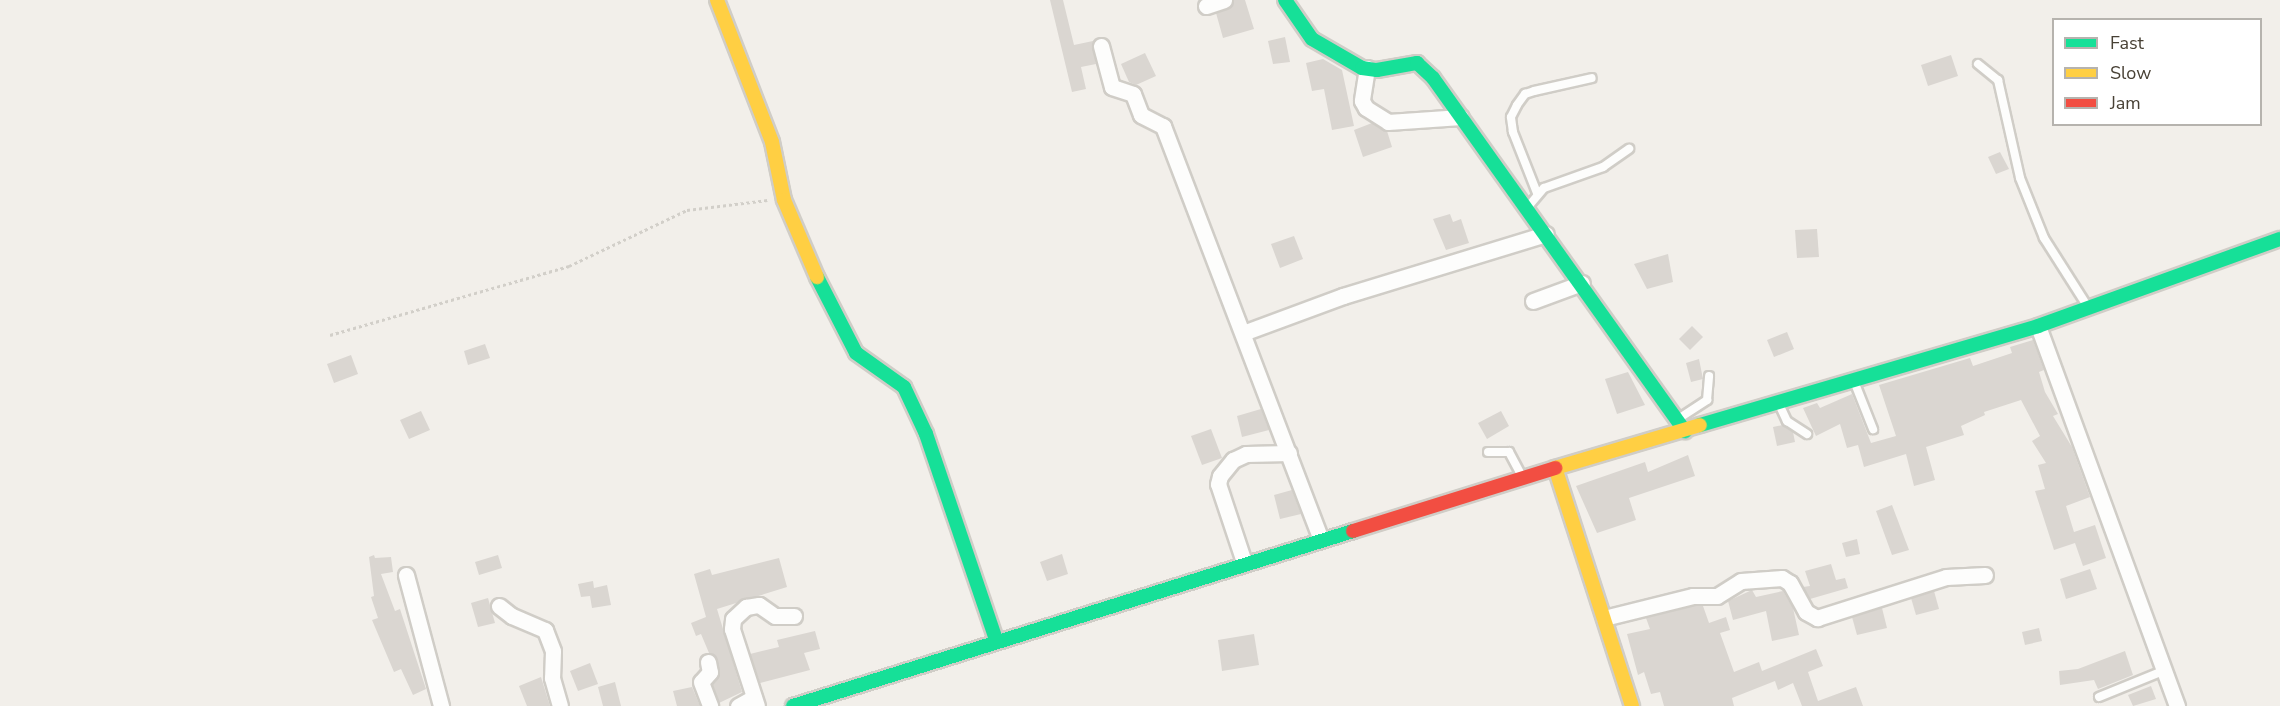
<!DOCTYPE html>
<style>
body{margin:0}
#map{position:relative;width:2280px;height:706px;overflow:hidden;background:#f2efea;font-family:"Nunito Sans",sans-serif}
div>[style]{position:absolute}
.building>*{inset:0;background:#dad6d1}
.path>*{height:3px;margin-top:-1.5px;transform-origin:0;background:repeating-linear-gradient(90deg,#d2cfc9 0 3px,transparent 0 6px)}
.roads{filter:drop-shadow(2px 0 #d0cdc7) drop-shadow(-2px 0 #d0cdc7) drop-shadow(0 2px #d0cdc7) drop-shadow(0 -2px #d0cdc7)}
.lane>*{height:8px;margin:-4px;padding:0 4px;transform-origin:4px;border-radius:4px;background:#fdfdfc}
.street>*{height:15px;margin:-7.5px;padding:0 7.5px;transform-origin:7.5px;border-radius:7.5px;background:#fdfdfc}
.fast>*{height:14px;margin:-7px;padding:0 7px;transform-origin:7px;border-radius:7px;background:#16e098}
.slow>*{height:14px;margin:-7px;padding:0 7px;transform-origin:7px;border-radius:7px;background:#ffcf43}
.jam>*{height:14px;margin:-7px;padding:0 7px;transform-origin:7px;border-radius:7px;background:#f24e42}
span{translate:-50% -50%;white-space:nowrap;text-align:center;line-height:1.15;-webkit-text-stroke:6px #fff;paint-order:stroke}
.legend{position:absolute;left:2052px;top:18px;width:210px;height:108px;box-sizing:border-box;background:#fff;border:2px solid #b6b3ae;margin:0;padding:8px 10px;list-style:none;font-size:18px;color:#484135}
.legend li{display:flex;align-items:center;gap:12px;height:30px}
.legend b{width:30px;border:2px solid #b6b3ae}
</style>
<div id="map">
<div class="building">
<div style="clip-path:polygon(1050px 0,1063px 0,1074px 45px,1093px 41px,1096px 64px,1081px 67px,1086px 89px,1072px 92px)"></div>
<div style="clip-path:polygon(1234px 0,1245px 0,1254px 29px,1223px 38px,1216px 13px,1231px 7px)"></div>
<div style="clip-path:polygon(1285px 37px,1290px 62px,1273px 64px,1268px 41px)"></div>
<div style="clip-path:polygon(1145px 53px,1156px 76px,1136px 85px,1129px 82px,1121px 64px)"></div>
<div style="clip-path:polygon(1951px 55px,1958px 76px,1928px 86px,1921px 65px)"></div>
<div style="clip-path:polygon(1323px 59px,1342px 70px,1354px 126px,1332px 130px,1324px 89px,1312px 91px,1306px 63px)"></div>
<div style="clip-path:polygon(1372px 123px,1387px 131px,1392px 147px,1363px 157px,1354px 130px)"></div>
<div style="clip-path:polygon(2000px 152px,2009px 169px,1996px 174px,1988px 157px)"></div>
<div style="clip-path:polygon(1450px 214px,1453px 222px,1461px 219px,1469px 243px,1446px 250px,1433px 219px)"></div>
<div style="clip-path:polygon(1817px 229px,1819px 257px,1797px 258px,1795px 230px)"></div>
<div style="clip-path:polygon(1294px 236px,1303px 259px,1280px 268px,1271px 244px)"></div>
<div style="clip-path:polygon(1668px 254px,1673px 282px,1647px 289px,1634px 264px)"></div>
<div style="clip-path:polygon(1692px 326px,1703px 337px,1690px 350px,1679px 339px)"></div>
<div style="clip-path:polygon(1787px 332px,1794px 349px,1774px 357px,1767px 340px)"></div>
<div style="clip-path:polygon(2033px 340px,2044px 370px,2039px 372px,2045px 392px,2058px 414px,2053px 416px,2072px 447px,2090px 497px,2066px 506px,2074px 532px,2095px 525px,2106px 558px,2083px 566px,2075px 543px,2054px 550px,2035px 491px,2045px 489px,2038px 465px,2046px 463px,2032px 441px,2040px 436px,2021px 400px,1984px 412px,1985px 415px,1961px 426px,1964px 435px,1926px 447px,1935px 480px,1914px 486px,1906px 454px,1864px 467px,1858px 445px,1847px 448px,1840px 424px,1816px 436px,1803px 408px,1817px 403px,1820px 408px,1852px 394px,1871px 443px,1896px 436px,1879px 385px,1970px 358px,1973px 366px,2012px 353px,2010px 347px)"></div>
<div style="clip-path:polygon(485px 344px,490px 358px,468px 365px,464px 351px)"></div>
<div style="clip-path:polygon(351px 355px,358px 374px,334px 383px,327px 364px)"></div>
<div style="clip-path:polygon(1699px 359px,1703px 379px,1691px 382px,1686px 363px)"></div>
<div style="clip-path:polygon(1628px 372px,1645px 405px,1617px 414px,1605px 379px)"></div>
<div style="clip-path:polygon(1261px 409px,1269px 430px,1242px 437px,1237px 416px)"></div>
<div style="clip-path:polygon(421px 411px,430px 430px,409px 439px,400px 420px)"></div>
<div style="clip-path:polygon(1501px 411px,1509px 426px,1487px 439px,1478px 423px)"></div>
<div style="clip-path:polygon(1783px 425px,1793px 432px,1795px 442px,1777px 446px,1773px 427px)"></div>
<div style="clip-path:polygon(1211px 429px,1222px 458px,1202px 465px,1191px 436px)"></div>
<div style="clip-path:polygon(1688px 455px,1695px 476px,1629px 498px,1636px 520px,1597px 533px,1576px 486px,1645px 462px,1648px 472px)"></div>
<div style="clip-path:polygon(1292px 490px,1301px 514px,1280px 519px,1274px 495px)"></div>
<div style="clip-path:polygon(1892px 505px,1909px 550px,1892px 555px,1876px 511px)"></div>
<div style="clip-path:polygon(1857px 539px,1860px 554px,1846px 557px,1842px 543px)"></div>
<div style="clip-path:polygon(1062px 554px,1068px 574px,1047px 581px,1040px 562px)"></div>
<div style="clip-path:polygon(374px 555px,375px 558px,391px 557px,393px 572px,381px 574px,395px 611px,400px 609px,426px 689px,413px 695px,401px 669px,394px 672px,372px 620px,378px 618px,371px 597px,374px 596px,369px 557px)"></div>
<div style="clip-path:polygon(498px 555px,502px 568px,479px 575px,475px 562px)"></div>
<div style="clip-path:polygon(779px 558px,787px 587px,717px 609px,742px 692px,719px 703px,712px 684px,719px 674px,717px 660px,709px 653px,701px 634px,696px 636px,691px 623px,706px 617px,694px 574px,710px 569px,712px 575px)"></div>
<div style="clip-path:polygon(1831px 564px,1836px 580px,1845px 578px,1848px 588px,1810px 599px,1803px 587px,1810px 586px,1805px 571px)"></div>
<div style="clip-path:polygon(2090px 569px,2097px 589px,2066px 599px,2060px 579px)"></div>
<div style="clip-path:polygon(593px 581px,594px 588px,607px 585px,611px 605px,592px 608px,590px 596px,581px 597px,578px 584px)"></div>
<div style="clip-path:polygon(1752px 590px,1756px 597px,1783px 591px,1793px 608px,1799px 635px,1772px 641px,1766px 611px,1733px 620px,1728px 601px)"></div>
<div style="clip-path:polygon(1934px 591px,1939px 609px,1916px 615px,1911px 598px)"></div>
<div style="clip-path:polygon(488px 598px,495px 623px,478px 627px,471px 603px)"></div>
<div style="clip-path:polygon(1694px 606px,1703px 606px,1709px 623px,1726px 617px,1730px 630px,1720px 633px,1734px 672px,1759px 662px,1762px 671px,1816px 649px,1823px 666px,1808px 672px,1818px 701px,1856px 687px,1863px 706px,1802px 706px,1793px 683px,1778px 690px,1775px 681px,1732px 698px,1734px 706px,1664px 706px,1660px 692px,1651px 694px,1644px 672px,1638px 675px,1627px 634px,1650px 629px,1646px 618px)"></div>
<div style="clip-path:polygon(1882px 608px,1887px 628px,1857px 635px,1852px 617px)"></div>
<div style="clip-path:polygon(2039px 628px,2042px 641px,2025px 645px,2022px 632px)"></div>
<div style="clip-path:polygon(815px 631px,820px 649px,804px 653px,810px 670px,760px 683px,750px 654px,779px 647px,777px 640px)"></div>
<div style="clip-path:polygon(1254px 634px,1259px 665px,1222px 671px,1218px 640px)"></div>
<div style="clip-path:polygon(2125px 651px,2133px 675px,2098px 689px,2094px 680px,2060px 685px,2059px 671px,2078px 669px)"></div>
<div style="clip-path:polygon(590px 663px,598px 684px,578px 691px,570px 671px)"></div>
<div style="clip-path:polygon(541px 677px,550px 706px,527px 706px,519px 686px)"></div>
<div style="clip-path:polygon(615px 682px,621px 706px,603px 706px,598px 687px)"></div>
<div style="clip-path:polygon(2151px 686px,2156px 699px,2133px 706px,2128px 695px)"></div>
<div style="clip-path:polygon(692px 687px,700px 706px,677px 706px,673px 691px)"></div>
</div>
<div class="path">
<div style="left:330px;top:335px;width:249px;rotate:-16.1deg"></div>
<div style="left:569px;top:266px;width:131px;rotate:-25.4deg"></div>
<div style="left:687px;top:210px;width:81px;rotate:-7.1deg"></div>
</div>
<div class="roads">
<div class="lane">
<div style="left:1978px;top:64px;width:26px;rotate:39deg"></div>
<div style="left:1998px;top:80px;width:100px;rotate:77.3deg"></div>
<div style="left:2020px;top:178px;width:65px;rotate:68.2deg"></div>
<div style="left:2044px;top:238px;width:82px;rotate:57.5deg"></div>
<div style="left:1537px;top:193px;width:66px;rotate:-111.5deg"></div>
<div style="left:1513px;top:132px;width:15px;rotate:-98deg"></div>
<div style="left:1511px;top:117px;width:13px;rotate:-63deg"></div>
<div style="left:1517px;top:105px;width:14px;rotate:-54deg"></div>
<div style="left:1525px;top:94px;width:9px;rotate:-18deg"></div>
<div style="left:1534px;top:91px;width:59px;rotate:-12.6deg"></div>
<div style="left:1527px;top:208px;width:26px;rotate:-50deg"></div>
<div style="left:1544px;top:188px;width:63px;rotate:-19.6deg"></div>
<div style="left:1603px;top:167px;width:32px;rotate:-35deg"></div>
<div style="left:1854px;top:381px;width:52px;rotate:68.4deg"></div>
<div style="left:1779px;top:404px;width:19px;rotate:65deg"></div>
<div style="left:1787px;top:421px;width:24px;rotate:33deg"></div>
<div style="left:1678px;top:419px;width:35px;rotate:-33deg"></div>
<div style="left:1707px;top:400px;width:24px;rotate:-85deg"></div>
<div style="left:1488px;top:452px;width:21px"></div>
<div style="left:1509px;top:452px;width:30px;rotate:62deg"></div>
<div style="left:2099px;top:697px;width:71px;rotate:-22.2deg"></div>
</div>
<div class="street">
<div style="left:1206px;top:6px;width:19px;rotate:-18deg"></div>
<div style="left:1101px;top:46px;width:42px;rotate:75deg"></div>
<div style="left:1112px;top:87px;width:22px;rotate:18deg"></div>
<div style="left:1133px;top:94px;width:22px;rotate:69deg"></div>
<div style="left:1141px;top:115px;width:25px;rotate:27deg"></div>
<div style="left:1163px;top:126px;width:442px;rotate:69.1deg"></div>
<div style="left:1367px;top:68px;width:33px;rotate:99deg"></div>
<div style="left:1362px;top:101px;width:8px;rotate:60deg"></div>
<div style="left:1366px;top:108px;width:26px;rotate:32deg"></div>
<div style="left:1388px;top:122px;width:73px;rotate:-3.9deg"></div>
<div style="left:1533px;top:301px;width:52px;rotate:-20.2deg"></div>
<div style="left:2038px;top:326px;width:405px;rotate:69.9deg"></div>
<div style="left:1243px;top:333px;width:107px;rotate:-20.3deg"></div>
<div style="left:1343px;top:296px;width:212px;rotate:-17deg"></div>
<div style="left:1244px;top:562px;width:82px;rotate:-108.4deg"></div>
<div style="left:1218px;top:484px;width:8px;rotate:-76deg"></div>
<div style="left:1220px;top:476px;width:21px;rotate:-51deg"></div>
<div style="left:1233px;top:460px;width:14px;rotate:-25deg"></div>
<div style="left:1246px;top:454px;width:43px;rotate:-1.3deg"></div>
<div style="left:406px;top:575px;width:136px;rotate:75deg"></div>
<div style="left:499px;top:606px;width:16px;rotate:38deg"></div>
<div style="left:512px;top:616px;width:36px;rotate:23deg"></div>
<div style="left:545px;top:630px;width:22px;rotate:69deg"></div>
<div style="left:553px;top:651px;width:27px;rotate:92deg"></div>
<div style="left:552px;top:678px;width:29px;rotate:74deg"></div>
<div style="left:1604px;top:618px;width:92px;rotate:-13.9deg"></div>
<div style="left:1693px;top:596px;width:24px"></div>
<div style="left:1717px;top:596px;width:28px;rotate:-32deg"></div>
<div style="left:1741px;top:581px;width:41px;rotate:-4.2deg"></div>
<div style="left:1782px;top:578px;width:9px;rotate:32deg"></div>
<div style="left:1790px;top:583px;width:33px;rotate:61deg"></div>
<div style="left:1806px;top:612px;width:13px;rotate:29deg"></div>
<div style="left:1817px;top:618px;width:135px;rotate:-17.6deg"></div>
<div style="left:1946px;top:577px;width:39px;rotate:-3deg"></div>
<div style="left:708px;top:662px;width:10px;rotate:79deg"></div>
<div style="left:710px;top:672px;width:13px;rotate:132deg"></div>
<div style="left:701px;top:682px;width:26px;rotate:69deg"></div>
<div style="left:738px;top:706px;width:18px;rotate:-29deg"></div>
<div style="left:757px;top:706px;width:81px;rotate:-108deg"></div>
<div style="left:732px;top:629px;width:10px;rotate:-84deg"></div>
<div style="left:733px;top:619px;width:18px;rotate:-43deg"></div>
<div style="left:746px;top:607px;width:13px;rotate:-9deg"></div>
<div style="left:759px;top:605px;width:19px;rotate:35deg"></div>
<div style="left:775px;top:616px;width:19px"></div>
</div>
<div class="fast">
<div style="left:1285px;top:0;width:47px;rotate:55.3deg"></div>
<div style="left:1312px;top:39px;width:58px;rotate:30.1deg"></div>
<div style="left:1362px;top:68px;width:15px;rotate:8deg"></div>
<div style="left:1377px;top:70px;width:41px;rotate:-9.9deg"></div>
<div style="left:1417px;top:63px;width:22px;rotate:43deg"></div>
<div style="left:1433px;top:78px;width:434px;rotate:54.5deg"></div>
<div style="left:817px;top:277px;width:85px;rotate:62.8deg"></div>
<div style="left:856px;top:353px;width:59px;rotate:35.3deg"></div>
<div style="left:904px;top:387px;width:52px;rotate:64.9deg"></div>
<div style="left:926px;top:434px;width:218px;rotate:71.2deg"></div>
<div style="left:1700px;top:425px;width:352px;rotate:-16.3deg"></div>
<div style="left:2038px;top:326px;width:257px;rotate:-19.8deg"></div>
<div style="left:793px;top:706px;width:587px;rotate:-17.35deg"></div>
</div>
<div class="slow">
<div style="left:717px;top:0;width:152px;rotate:68.8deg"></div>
<div style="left:772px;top:142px;width:59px;rotate:78.3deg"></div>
<div style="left:784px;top:200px;width:84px;rotate:66.8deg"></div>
<div style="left:1632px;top:706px;width:250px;rotate:-107.9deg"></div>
<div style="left:1555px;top:468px;width:151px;rotate:-16.5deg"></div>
</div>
<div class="jam">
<div style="left:1353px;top:531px;width:212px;rotate:-17.3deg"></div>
</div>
</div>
<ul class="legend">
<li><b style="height:8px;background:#16e098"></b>Fast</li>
<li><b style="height:8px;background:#ffcf43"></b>Slow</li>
<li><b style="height:8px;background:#f24e42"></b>Jam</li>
</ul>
</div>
